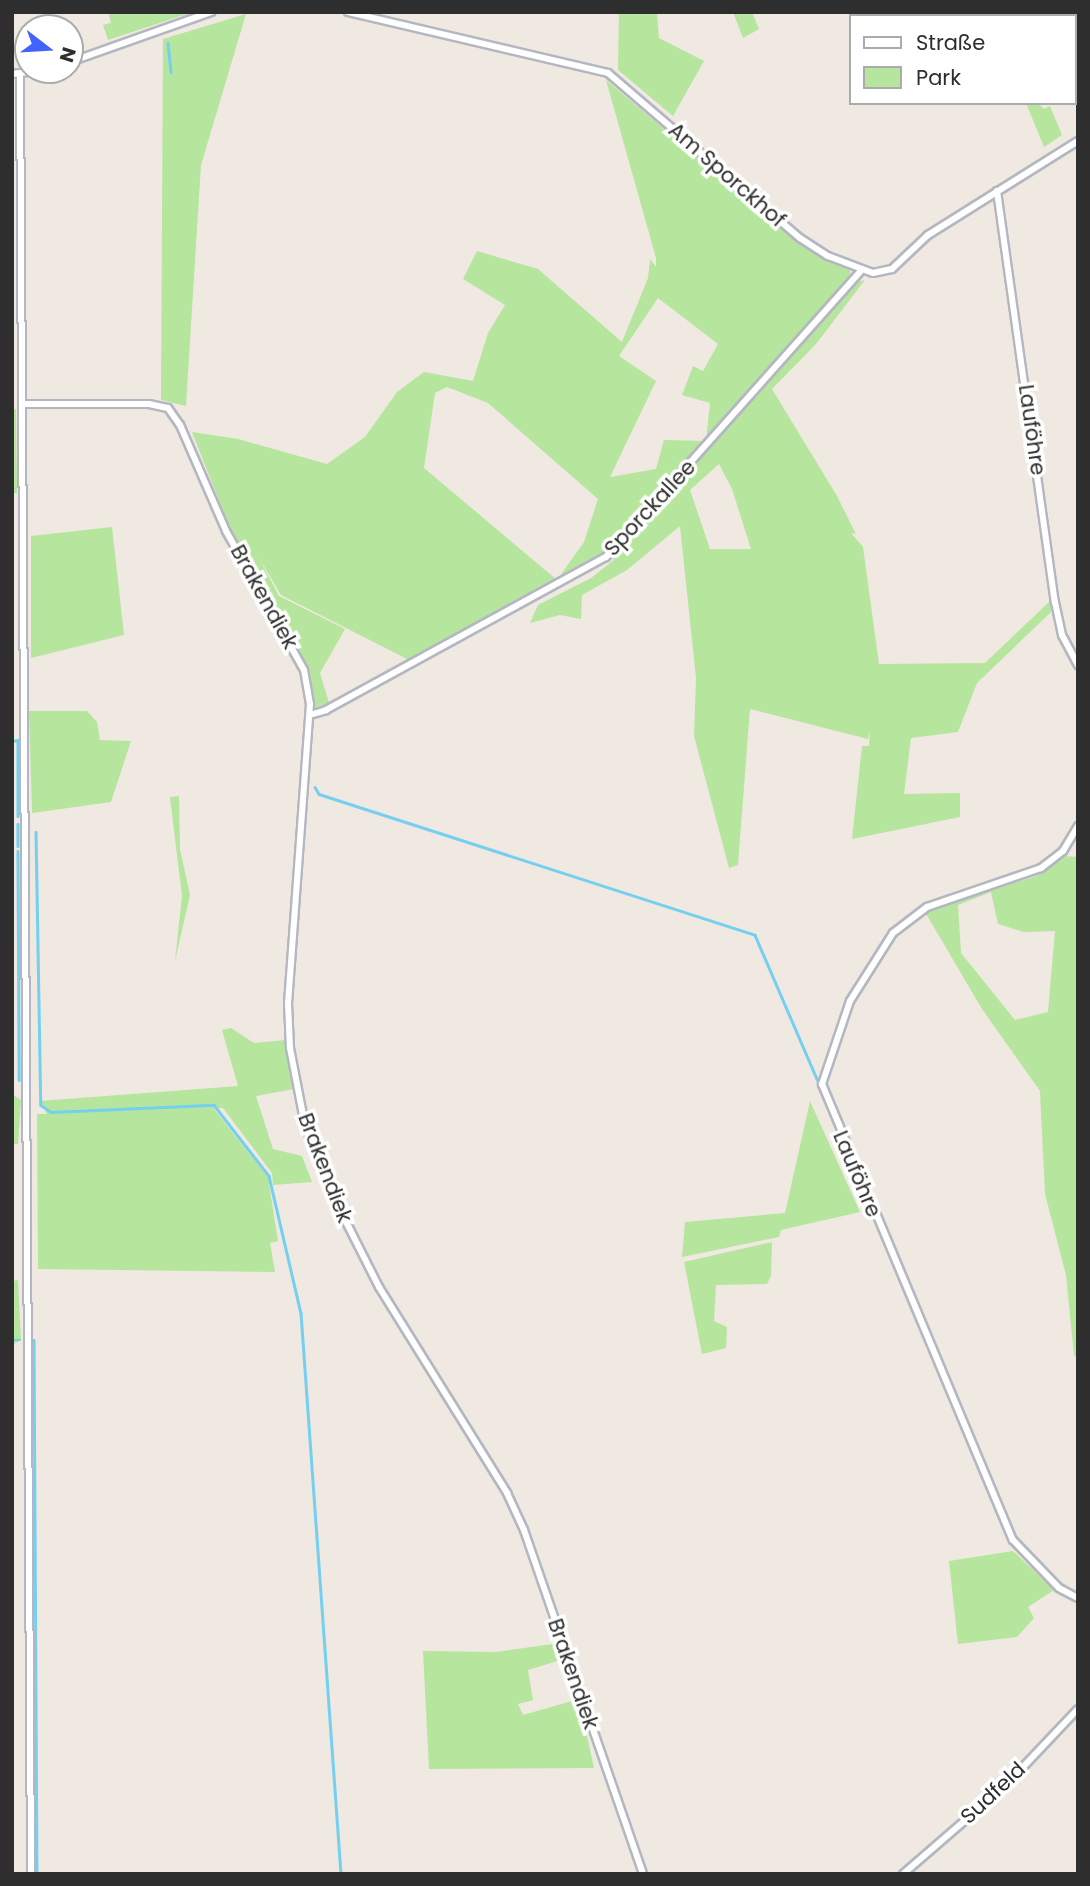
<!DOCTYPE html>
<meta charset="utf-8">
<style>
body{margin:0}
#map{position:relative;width:1090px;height:1886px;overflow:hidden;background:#efe9e1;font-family:Poppins,sans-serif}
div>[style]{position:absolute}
.green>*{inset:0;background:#b6e59e}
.stream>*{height:2.5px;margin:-1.25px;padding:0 1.25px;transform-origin:1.25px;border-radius:1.25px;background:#75cff0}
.roads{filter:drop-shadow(2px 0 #b4b7c1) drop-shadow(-2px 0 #b4b7c1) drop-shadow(0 2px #b4b7c1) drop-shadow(0 -2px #b4b7c1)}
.minor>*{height:6px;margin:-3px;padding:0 3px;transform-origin:3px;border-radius:3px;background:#fff}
span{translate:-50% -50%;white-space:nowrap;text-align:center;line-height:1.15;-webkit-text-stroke:7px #fff;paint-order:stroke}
.street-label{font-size:21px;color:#2e2e2e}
.frame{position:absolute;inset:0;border:14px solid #2e2e2e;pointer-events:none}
.legend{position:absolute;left:849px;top:14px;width:228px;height:91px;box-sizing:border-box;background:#fff;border:2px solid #ababab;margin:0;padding:9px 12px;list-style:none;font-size:21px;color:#2e2e2e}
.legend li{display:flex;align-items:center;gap:14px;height:35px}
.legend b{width:35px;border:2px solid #ababab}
.north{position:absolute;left:14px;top:14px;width:70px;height:70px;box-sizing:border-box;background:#fff;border:2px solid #ababab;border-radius:50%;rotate:107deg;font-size:19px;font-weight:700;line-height:28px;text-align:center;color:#2e2e2e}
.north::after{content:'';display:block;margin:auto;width:24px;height:32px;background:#4264fb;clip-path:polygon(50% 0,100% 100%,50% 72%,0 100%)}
</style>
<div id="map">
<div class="green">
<div style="clip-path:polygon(108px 12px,163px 13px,193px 12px,108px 40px,103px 25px,111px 23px)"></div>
<div style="clip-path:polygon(619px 12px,657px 12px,659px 38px,704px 61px,673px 116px,618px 70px)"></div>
<div style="clip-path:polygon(733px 12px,752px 12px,759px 29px,743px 38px)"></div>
<div style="clip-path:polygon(246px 14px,201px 165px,186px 406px,161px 400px,163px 39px)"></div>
<div style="clip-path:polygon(evenodd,606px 80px,802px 246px,850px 270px,850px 279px,804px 331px,800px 346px,856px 282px,865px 280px,816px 344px,772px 389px,837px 496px,856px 534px,851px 533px,863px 547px,879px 664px,985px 663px,1051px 600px,1051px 612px,977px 683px,958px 732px,911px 738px,904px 794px,960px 793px,960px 817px,852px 839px,862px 746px,869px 746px,870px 731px,868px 739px,750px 709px,738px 865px,729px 868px,694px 736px,696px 678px,680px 526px,627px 570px,582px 595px,581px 619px,560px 615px,530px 623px,538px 605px,591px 578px,614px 560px,606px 553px,411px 661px,281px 595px,258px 556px,279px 596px,345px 629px,320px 673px,329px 703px,314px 708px,309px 670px,228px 524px,192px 432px,238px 439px,327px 464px,365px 437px,397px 392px,424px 372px,473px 381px,488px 333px,505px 305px,463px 279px,477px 251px,538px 269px,622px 342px,648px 278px,650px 259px,656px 267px,656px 258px,606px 80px,658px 298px,718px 344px,703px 371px,693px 366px,682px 395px,710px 403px,706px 441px,664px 440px,656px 469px,610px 477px,656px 381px,619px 356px,658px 298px,606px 80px,447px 387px,488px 403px,598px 499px,584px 542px,557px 580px,424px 468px,435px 393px,447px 387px,606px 80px,719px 464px,732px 489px,751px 549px,710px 549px,690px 490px,719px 464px)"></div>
<div style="clip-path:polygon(1026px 103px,1038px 103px,1044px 109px,1050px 106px,1062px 135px,1044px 147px)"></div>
<div style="clip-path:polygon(16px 409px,17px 493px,12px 493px,12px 410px)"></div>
<div style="clip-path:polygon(112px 527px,124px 635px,31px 658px,31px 536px)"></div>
<div style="clip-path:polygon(29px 711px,87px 711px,97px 722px,100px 740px,131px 741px,111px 802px,32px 813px)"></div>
<div style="clip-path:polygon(179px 796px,180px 849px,190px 895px,175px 961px,182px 896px,170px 797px)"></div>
<div style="clip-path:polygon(evenodd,1064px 856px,1078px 857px,1078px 1355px,1074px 1356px,1066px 1275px,1045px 1194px,1040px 1091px,982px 1009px,925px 912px,1036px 876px,1064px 856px,991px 892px,998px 924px,1024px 932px,1055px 931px,1048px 1012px,1015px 1020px,961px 953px,958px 905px,991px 892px)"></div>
<div style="clip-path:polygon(231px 1028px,254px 1043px,286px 1040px,294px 1089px,256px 1096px,273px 1149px,302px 1156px,312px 1182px,273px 1185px,272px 1173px,223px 1108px,214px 1109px,268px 1177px,278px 1241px,270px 1243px,275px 1272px,38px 1269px,37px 1114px,47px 1114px,40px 1101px,238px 1086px,222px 1030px)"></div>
<div style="clip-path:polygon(12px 1094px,21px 1100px,18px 1144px,12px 1144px)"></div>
<div style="clip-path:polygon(810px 1101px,860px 1212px,781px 1230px,779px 1237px,682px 1257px,685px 1222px,785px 1213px)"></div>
<div style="clip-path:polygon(772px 1242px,771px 1276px,767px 1284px,716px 1285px,714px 1321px,727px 1327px,726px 1348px,702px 1354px,684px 1262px)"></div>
<div style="clip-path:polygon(18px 1280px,21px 1340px,12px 1345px,12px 1281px)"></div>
<div style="clip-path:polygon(1013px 1551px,1054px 1590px,1028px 1607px,1034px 1618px,1017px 1637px,958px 1644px,949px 1561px)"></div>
<div style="clip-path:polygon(560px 1643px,564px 1659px,528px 1670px,533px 1700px,518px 1704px,523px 1715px,579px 1699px,594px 1768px,429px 1769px,423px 1651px,495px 1652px)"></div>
</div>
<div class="stream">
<div style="left:168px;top:43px;width:29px;rotate:84deg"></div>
<div style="left:12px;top:741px;width:6px;rotate:-9deg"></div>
<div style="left:18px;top:740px;width:76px;rotate:90deg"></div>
<div style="left:315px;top:787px;width:8px;rotate:60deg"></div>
<div style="left:319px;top:794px;width:458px;rotate:17.9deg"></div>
<div style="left:755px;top:935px;width:157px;rotate:66.7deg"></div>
<div style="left:18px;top:824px;width:22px;rotate:90deg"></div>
<div style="left:36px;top:832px;width:273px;rotate:89deg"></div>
<div style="left:41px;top:1105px;width:12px;rotate:35deg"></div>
<div style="left:51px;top:1112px;width:163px;rotate:-2.5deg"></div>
<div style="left:214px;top:1105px;width:90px;rotate:52.2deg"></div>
<div style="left:269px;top:1176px;width:141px;rotate:76.9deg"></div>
<div style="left:301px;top:1313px;width:562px;rotate:85.92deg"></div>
<div style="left:18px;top:851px;width:229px;rotate:89.7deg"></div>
<div style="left:12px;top:1340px;width:8px"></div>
<div style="left:34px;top:1340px;width:534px;rotate:89.68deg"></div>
</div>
<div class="roads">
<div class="minor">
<div style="left:348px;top:12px;width:267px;rotate:13.2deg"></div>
<div style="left:608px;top:73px;width:253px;rotate:40.7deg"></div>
<div style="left:800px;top:238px;width:33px;rotate:33deg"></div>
<div style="left:828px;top:256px;width:48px;rotate:20.7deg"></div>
<div style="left:873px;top:273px;width:19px;rotate:-12deg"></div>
<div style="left:892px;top:269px;width:50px;rotate:-43.4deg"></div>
<div style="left:928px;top:235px;width:177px;rotate:-32.1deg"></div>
<div style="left:70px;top:62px;width:150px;rotate:-19.5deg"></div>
<div style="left:12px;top:74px;width:33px;rotate:-7deg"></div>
<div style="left:20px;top:74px;width:1800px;rotate:89.65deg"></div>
<div style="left:997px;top:191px;width:415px;rotate:82deg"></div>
<div style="left:1055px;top:602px;width:34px;rotate:78deg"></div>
<div style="left:1062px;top:635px;width:34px;rotate:62deg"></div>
<div style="left:23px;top:404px;width:126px"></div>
<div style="left:149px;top:404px;width:19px;rotate:12deg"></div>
<div style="left:168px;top:408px;width:21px;rotate:55deg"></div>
<div style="left:180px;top:425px;width:116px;rotate:66.5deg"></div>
<div style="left:226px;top:531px;width:159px;rotate:60.7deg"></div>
<div style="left:304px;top:670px;width:35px;rotate:80deg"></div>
<div style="left:310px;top:704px;width:300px;rotate:94.2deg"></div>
<div style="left:288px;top:1003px;width:45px;rotate:87.5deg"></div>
<div style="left:290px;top:1048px;width:78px;rotate:79deg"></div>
<div style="left:305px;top:1125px;width:67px;rotate:69.1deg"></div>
<div style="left:329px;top:1188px;width:111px;rotate:63.2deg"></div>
<div style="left:379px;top:1287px;width:243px;rotate:58.1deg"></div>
<div style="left:507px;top:1493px;width:41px;rotate:65.3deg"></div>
<div style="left:524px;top:1530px;width:364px;rotate:70.9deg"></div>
<div style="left:310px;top:715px;width:17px;rotate:-17deg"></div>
<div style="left:326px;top:710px;width:319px;rotate:-28.7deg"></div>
<div style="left:606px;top:557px;width:385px;rotate:-48.3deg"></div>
<div style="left:1078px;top:826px;width:29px;rotate:121deg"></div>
<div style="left:1063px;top:851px;width:28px;rotate:142deg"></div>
<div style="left:1041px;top:868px;width:120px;rotate:161.1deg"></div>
<div style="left:927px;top:907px;width:43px;rotate:142.6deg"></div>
<div style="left:893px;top:933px;width:80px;rotate:122.3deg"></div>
<div style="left:850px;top:1001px;width:88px;rotate:108.6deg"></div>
<div style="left:822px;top:1084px;width:494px;rotate:67.3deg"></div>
<div style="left:1013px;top:1540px;width:66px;rotate:46.2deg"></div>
<div style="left:1059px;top:1588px;width:21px;rotate:28deg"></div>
<div style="left:903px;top:1874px;width:138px;rotate:-40.9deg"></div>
<div style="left:1007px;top:1784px;width:103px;rotate:-46.6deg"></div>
</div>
</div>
<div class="street-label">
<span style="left:727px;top:175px;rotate:41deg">Am Sporckhof</span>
<span style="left:1032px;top:430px;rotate:82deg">Lauföhre</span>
<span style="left:650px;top:508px;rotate:-47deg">Sporckallee</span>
<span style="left:264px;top:597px;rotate:61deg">Brakendiek</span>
<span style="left:325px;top:1168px;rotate:69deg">Brakendiek</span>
<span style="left:857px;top:1174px;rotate:67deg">Lauföhre</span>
<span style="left:573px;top:1674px;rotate:71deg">Brakendiek</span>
<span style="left:993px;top:1793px;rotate:-43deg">Sudfeld</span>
</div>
<div class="frame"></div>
<ul class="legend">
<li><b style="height:9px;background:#fff"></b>Straße</li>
<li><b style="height:19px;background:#b6e59e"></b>Park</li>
</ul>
<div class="north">N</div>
</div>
